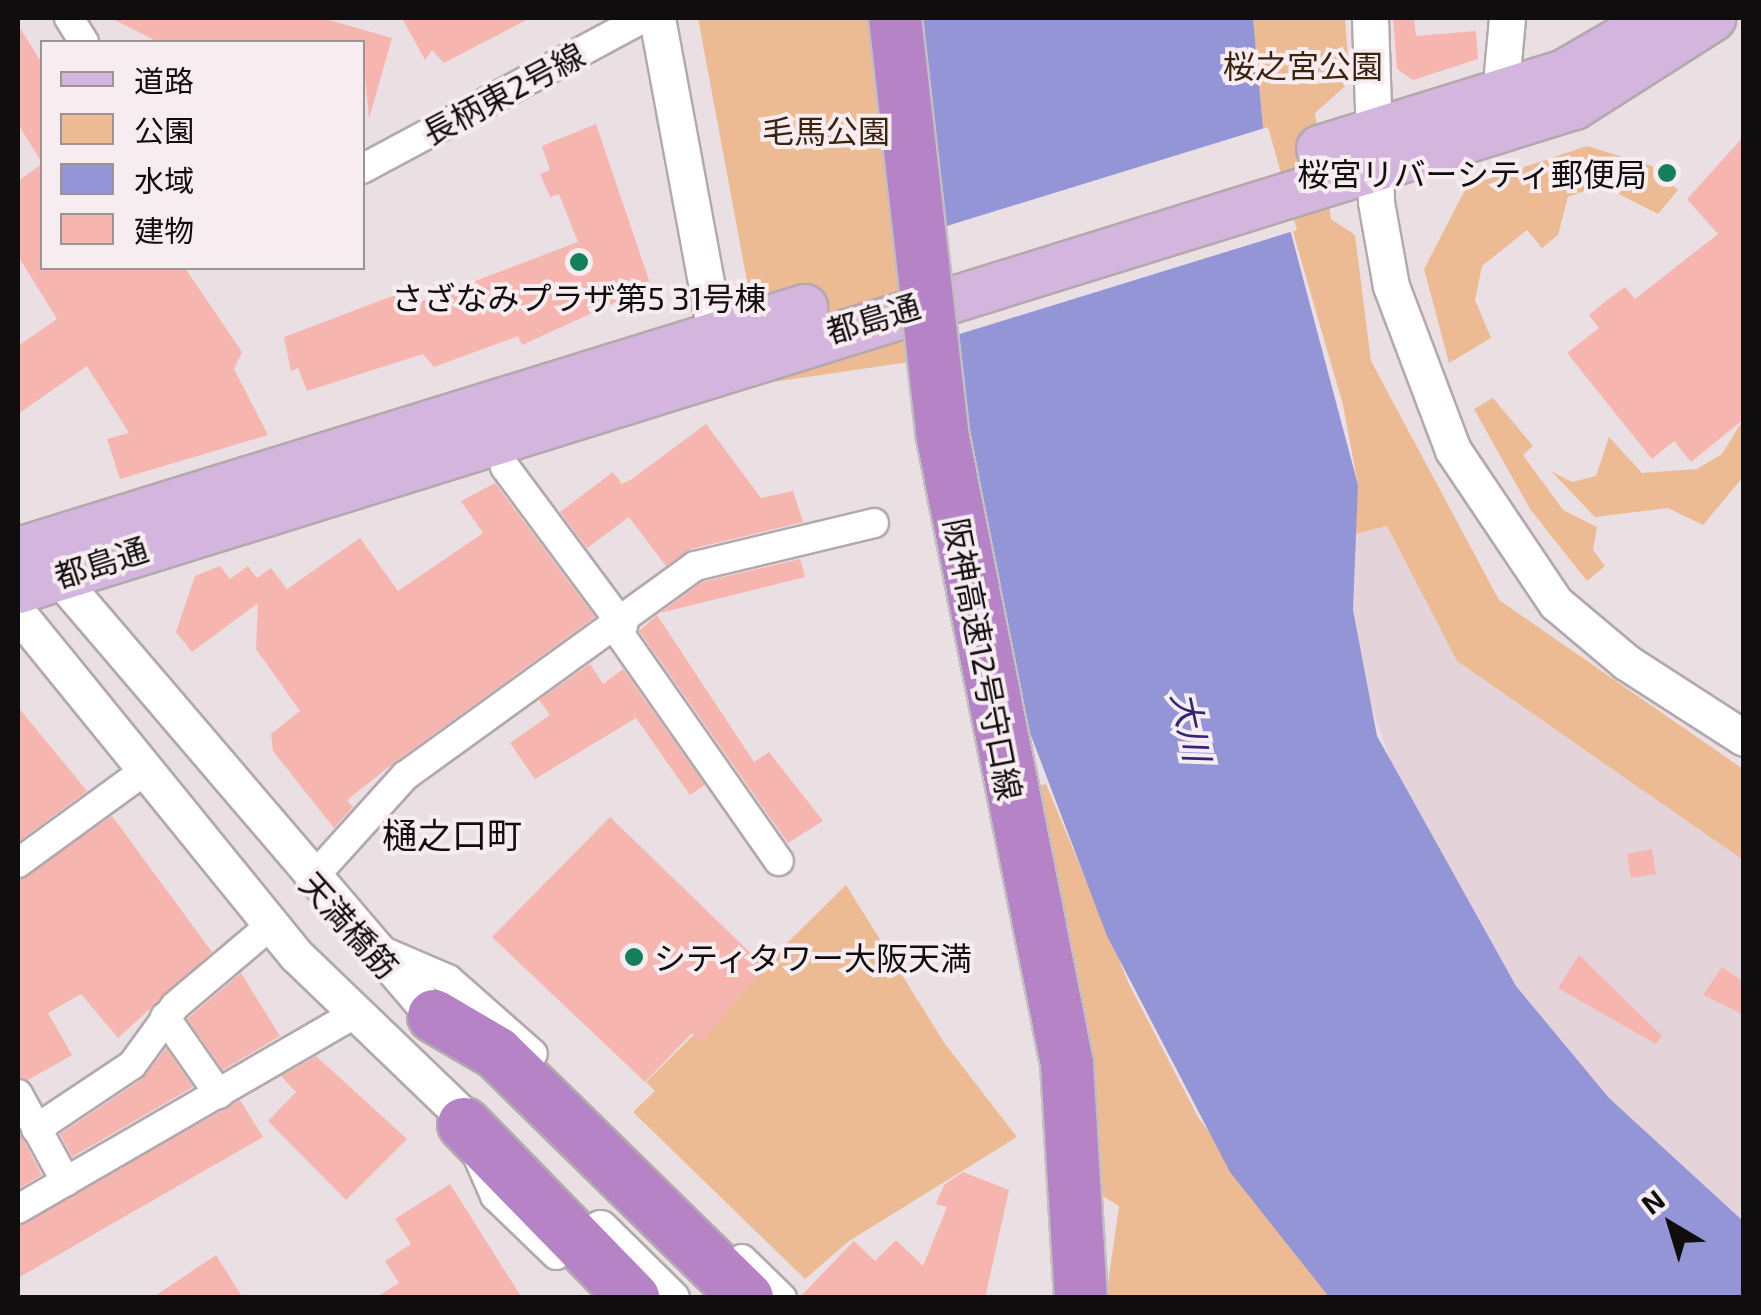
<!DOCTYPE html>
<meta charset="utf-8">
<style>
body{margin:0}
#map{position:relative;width:1761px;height:1315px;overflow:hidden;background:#eae0e3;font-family:"Exo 2","Noto Sans JP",sans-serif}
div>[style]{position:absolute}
.built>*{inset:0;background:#e5d3da}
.green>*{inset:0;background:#ecbb93}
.water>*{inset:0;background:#9495d6}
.pier>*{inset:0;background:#eae0e3}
.building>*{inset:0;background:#f6b5ae}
.roads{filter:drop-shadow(2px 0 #b3a9ad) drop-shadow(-2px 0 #b3a9ad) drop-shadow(0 2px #b3a9ad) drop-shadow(0 -2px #b3a9ad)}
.minor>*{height:28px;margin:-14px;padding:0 14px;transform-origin:14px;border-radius:14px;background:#fff}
.tertiary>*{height:35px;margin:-17.5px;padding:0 17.5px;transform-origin:17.5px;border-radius:17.5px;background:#fff}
.primary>*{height:45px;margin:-22.5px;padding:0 22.5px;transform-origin:22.5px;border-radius:22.5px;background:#d3b5dd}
.motorway>*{height:52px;margin:-26px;padding:0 26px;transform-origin:26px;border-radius:26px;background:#b583c6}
.bridges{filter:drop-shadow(2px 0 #c1c0c0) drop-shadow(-2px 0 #c1c0c0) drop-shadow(0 2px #c1c0c0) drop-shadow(0 -2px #c1c0c0)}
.motorway-bridge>*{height:52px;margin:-26px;padding:0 26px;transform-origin:26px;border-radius:26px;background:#b583c6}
.dots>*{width:28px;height:28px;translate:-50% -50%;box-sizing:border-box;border:5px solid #f7edf1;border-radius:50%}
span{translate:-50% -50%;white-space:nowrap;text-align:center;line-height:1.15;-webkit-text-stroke:8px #f7edf1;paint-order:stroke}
.park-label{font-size:32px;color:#3b230d}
.street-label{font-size:32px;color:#100d0e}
.poi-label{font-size:32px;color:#100d0e}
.right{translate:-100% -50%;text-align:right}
.left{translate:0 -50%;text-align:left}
.water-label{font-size:35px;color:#312774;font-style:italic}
.neighbourhood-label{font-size:35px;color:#100d0e}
.frame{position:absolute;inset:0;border:20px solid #100d0e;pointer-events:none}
.legend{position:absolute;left:40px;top:40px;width:325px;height:230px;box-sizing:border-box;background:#f7edf1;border:2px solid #9b9396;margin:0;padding:12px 18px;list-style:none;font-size:30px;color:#100d0e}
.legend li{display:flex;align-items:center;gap:20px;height:50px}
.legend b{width:50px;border:2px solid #9b9396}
.north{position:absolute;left:1621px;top:1175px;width:100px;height:100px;-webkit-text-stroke:8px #f7edf1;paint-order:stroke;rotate:322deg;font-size:28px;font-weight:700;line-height:40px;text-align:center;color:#100d0e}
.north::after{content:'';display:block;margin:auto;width:35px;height:45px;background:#100d0e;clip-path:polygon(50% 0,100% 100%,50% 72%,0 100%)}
</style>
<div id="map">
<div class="built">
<div style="clip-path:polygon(1387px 526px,1457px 661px,1743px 860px,1743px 1221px,1609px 1098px,1516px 986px,1402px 793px,1359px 672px,1353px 610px,1355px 534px)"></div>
</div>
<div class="green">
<div style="clip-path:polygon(698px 18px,923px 18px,957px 355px,766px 383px)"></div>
<div style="clip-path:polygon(1253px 18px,1345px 18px,1350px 82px,1315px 113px,1331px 219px,1355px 235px,1371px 361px,1499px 600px,1743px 769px,1743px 860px,1457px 661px,1387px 526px,1355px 534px,1358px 485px,1343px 405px,1263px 128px)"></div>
<div style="clip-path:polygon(1587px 146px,1652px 166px,1678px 190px,1658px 214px,1601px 185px,1568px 197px,1558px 235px,1542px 248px,1527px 230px,1482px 266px,1475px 300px,1491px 338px,1449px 363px,1424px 269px,1467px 186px)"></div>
<div style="clip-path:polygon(1493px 398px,1533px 446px,1523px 455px,1563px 510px,1597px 527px,1593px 550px,1605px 566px,1587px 581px,1530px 509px,1474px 409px)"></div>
<div style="clip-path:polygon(1743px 420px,1743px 477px,1703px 525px,1668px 508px,1595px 517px,1551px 471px,1572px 482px,1596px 476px,1609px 437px,1642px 473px,1697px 469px,1722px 454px)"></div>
<div style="clip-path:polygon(1046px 784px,1129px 984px,1198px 1117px,1329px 1297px,1106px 1297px,1119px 1206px,1099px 1194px,1028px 789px)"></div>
<div style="clip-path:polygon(846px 885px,945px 1044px,1017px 1137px,849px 1241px,805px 1279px,633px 1112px,655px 1091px,646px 1082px)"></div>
</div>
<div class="water">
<div style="clip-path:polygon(923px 18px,1253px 18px,1263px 128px,1358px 485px,1353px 610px,1377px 736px,1516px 986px,1609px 1098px,1743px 1221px,1743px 1297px,1329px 1297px,1230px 1172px,1107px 936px,1019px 704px,965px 409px)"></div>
</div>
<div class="pier">
<div style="clip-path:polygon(1268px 127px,1297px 230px,950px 337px,937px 229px)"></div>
</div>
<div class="building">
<div style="clip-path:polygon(111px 18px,322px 18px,392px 38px,369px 119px,362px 42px,158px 42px)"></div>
<div style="clip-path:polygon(402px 18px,530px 18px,444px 63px,432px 50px,425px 60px)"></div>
<div style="clip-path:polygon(1393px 18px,1414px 18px,1416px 36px,1476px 31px,1478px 59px,1413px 80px,1397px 69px)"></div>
<div style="clip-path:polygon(18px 25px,42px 63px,42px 163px,18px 124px)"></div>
<div style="clip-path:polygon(596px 124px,651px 286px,522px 345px,518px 336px,434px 367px,423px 354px,307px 391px,298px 368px,291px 371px,284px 337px,411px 289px,417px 303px,578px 242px,559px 194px,550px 197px,540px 174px,550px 170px,542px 146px)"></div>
<div style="clip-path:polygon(1744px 136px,1744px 419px,1691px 462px,1674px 441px,1652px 459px,1567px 353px,1599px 328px,1589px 315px,1606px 301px,1625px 287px,1635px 299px,1718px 234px,1687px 199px)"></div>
<div style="clip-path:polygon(42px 164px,42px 268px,185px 268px,242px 352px,234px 369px,268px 435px,120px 479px,107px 439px,129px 433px,87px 366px,18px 414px,18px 346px,57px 319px,18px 256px,18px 181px)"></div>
<div style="clip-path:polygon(706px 424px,761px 498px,793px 491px,803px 522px,691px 549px,666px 566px,629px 517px,587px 548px,560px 512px,613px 472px,622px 484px,632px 479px)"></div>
<div style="clip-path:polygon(495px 483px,595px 617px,395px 762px,347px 800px,353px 807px,334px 828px,273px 751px,271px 734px,300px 711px,256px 649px,258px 603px,192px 652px,176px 632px,195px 576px,220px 566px,230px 579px,248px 566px,257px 578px,271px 568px,287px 589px,360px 538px,398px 591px,483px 533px,461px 501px)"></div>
<div style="clip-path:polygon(800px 559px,805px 577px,660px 613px,702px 582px)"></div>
<div style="clip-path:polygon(657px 615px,754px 762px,769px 752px,823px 821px,788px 843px,639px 631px)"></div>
<div style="clip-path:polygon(590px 664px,603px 684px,623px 669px,705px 785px,690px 795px,636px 718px,535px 779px,510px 743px,550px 715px,539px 700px)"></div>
<div style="clip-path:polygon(18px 707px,87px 791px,18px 842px)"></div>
<div style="clip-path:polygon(112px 816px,212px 952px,118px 1038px,81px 994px,48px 1013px,72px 1055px,28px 1080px,18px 1077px,18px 880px)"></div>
<div style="clip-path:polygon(610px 817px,765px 967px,700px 1043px,692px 1033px,645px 1082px,492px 937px)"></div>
<div style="clip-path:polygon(1652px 849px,1656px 874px,1631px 878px,1627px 854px)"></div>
<div style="clip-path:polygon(1579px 955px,1662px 1036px,1656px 1044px,1558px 988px)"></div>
<div style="clip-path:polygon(1722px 967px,1744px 982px,1744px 1015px,1703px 995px)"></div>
<div style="clip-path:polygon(241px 973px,280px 1036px,223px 1070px,187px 1019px)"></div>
<div style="clip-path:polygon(166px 1048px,193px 1087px,72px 1157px,60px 1134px,142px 1079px)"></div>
<div style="clip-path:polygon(316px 1056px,407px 1139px,346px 1200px,268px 1121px,296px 1092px,281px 1076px)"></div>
<div style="clip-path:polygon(240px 1100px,263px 1137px,18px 1278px,18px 1226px)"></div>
<div style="clip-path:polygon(18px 1130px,42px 1175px,18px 1189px)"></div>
<div style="clip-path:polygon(963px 1172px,1009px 1190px,985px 1298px,799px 1298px,854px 1241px,875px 1261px,896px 1240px,923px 1266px,947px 1207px,936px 1204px,944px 1185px)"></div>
<div style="clip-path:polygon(450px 1184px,522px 1298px,375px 1298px,399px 1283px,385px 1261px,411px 1244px,395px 1219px)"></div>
<div style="clip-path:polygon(216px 1255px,243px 1298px,152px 1298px)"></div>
</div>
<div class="roads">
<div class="minor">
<div style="left:69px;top:18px;width:28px;rotate:58deg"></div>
<div style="left:362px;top:169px;width:320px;rotate:-28.2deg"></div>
<div style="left:505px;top:467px;width:198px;rotate:53.4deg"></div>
<div style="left:617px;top:630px;width:282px;rotate:55deg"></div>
<div style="left:18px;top:863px;width:156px;rotate:-36.1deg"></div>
<div style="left:310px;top:881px;width:142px;rotate:-47.9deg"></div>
<div style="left:405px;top:776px;width:358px;rotate:-35.9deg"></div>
<div style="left:695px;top:566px;width:184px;rotate:-13.5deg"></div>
<div style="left:380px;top:950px;width:74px;rotate:23.1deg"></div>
<div style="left:448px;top:979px;width:113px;rotate:41.4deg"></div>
<div style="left:165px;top:1017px;width:94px;rotate:55deg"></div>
<div style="left:18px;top:1094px;width:100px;rotate:61.4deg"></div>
<div style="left:36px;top:1129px;width:115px;rotate:-33.7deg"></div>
<div style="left:132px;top:1065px;width:73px;rotate:-53.9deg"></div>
<div style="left:175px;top:1006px;width:126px;rotate:-40.2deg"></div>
<div style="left:478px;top:1157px;width:43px;rotate:66.4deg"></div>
<div style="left:495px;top:1196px;width:85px;rotate:44deg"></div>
<div style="left:18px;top:1209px;width:386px;rotate:-30.1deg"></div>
<div style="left:742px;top:1259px;width:56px;rotate:44.3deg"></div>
</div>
<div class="tertiary">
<div style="left:657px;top:18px;width:345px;rotate:79.5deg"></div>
<div style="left:1370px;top:18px;width:184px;rotate:88.1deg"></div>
<div style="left:1376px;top:202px;width:85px;rotate:79.9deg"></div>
<div style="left:1391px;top:286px;width:175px;rotate:69.3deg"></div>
<div style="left:1453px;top:450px;width:184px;rotate:56.1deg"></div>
<div style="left:1556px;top:603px;width:92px;rotate:40.1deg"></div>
<div style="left:1626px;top:662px;width:140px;rotate:32.8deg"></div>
<div style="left:1500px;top:94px;width:76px;rotate:-84.7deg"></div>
<div style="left:45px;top:561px;width:622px;rotate:49.5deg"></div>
<div style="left:18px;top:613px;width:441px;rotate:50.9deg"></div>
<div style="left:296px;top:955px;width:258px;rotate:43.9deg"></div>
<div style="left:600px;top:1228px;width:100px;rotate:44.6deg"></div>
</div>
<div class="primary">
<div style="left:1319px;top:148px;width:257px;rotate:-17.2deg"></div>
<div style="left:1564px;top:72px;width:108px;rotate:-30.1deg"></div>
<div style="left:18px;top:550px;width:823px;rotate:-17.18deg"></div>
<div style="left:18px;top:590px;width:1630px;rotate:-17.28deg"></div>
<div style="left:1574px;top:106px;width:164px;rotate:-32.5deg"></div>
</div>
<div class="motorway">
<div style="left:434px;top:1016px;width:73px;rotate:30.4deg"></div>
<div style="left:497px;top:1053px;width:350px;rotate:44.4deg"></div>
<div style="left:464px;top:1124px;width:243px;rotate:45.8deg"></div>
</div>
</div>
<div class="bridges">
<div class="motorway-bridge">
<div style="left:895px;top:18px;width:418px;rotate:83.5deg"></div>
<div style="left:942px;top:433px;width:643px;rotate:78.79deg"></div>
<div style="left:1067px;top:1064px;width:234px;rotate:86.6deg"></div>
</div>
</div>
<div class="dots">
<div style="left:1667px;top:173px;background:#14805b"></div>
<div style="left:579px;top:262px;background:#14805b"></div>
<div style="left:634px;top:957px;background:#14805b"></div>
</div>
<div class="park-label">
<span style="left:1303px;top:65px">桜之宮公園</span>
<span style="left:826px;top:130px">毛馬公園</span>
</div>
<div class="street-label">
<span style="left:503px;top:93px;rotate:-28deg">長柄東2号線</span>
<span style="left:873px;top:318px;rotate:-17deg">都島通</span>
<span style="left:101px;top:562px;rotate:-18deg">都島通</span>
<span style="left:984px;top:659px;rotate:79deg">阪神高速12号守口線</span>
<span style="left:350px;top:925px;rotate:48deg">天満橋筋</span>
</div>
<div class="poi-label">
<span class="right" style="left:1647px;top:173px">桜宮リバーシティ郵便局</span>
<span style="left:579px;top:297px">さざなみプラザ第5 31号棟</span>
<span class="left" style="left:654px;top:957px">シティタワー大阪天満</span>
</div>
<div class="water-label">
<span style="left:1192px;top:726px;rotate:78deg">大川</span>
</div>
<div class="neighbourhood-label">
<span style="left:452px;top:834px">樋之口町</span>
</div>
<div class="frame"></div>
<ul class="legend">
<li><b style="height:12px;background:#d3b5dd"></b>道路</li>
<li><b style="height:28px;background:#ecbb93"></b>公園</li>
<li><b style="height:28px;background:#9495d6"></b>水域</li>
<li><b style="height:28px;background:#f6b5ae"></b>建物</li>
</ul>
<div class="north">N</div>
</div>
